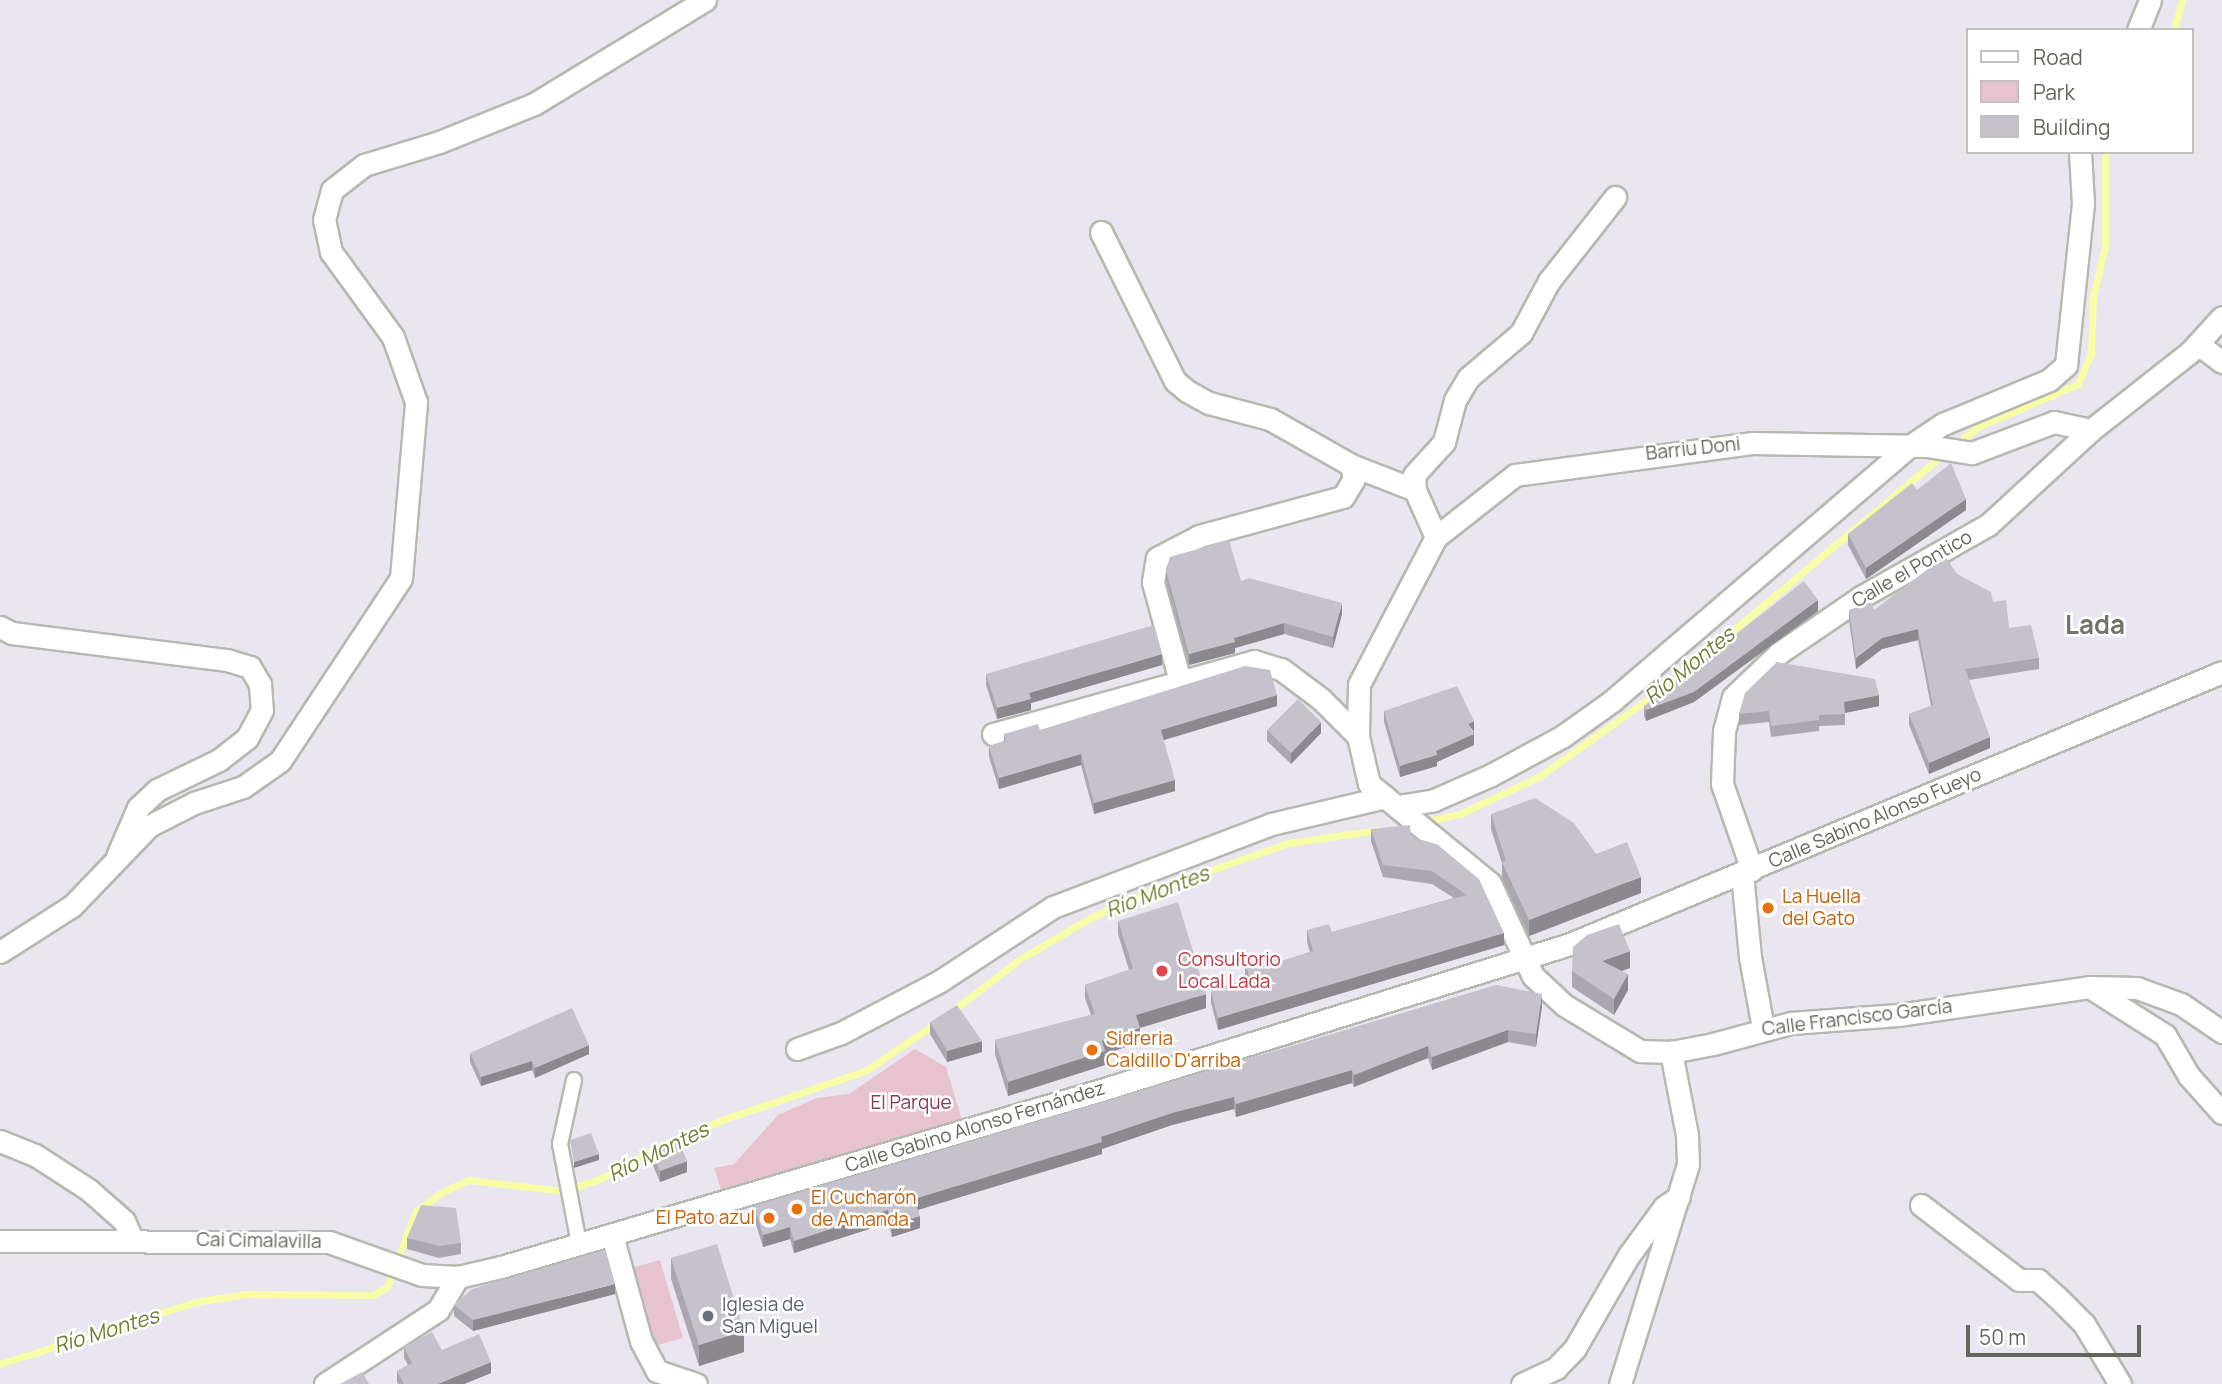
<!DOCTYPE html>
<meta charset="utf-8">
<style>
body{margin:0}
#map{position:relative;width:2222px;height:1384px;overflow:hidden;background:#eae6f0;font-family:Manrope,sans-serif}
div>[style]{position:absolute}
.green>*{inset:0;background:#e7c3cf}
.stream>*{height:7px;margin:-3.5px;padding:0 3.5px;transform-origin:3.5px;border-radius:3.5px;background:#f7fea7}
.roads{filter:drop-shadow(2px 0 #b6b8b1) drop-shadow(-2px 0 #b6b8b1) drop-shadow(0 2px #b6b8b1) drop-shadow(0 -2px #b6b8b1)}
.lane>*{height:14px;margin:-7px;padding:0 7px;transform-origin:7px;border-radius:7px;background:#fff}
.street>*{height:21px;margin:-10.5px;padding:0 10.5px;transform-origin:10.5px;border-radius:10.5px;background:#fff}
.secondary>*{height:21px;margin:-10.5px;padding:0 10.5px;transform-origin:10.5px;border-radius:10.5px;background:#fff}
.wall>*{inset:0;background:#aaa7af}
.shaded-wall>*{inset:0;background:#8b888e}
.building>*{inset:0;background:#c6c2cb}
.dots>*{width:19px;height:19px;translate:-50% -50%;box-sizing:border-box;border:4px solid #fff;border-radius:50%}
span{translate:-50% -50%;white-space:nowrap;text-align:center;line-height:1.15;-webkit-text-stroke:5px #fff;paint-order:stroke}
.street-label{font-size:19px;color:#64665d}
.food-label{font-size:19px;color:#c56008}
.left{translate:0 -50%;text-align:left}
.right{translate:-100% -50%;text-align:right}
.health-label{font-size:19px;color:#be3a42}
.park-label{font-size:19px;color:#8b3851}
.worship-label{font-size:19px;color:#5b616d}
.water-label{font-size:21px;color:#707c33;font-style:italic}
.district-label{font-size:26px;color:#727369;font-weight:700}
.legend{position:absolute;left:1966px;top:28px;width:228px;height:126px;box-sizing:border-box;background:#fff;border:2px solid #c1c2be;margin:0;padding:9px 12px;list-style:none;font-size:21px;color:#64665d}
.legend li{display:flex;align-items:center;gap:14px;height:35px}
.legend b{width:35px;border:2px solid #c1c2be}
.scale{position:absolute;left:1966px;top:1325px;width:175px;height:32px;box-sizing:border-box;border:4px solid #64665d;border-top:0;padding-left:9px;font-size:21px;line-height:24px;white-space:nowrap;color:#64665d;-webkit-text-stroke:5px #fff;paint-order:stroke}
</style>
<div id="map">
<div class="green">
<div style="clip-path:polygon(915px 1049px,946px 1067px,965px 1130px,725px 1201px,714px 1168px,734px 1164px,778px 1115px,817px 1098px,849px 1094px)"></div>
<div style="clip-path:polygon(660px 1260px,683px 1338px,651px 1347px,628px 1269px)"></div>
</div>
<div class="stream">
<div style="left:2174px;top:30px;width:31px;rotate:-75deg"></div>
<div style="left:1953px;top:446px;width:34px;rotate:-37deg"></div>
<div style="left:1980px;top:426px;width:107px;rotate:-23.2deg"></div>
<div style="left:2078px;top:384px;width:33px;rotate:-67deg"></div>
<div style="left:2091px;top:354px;width:57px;rotate:-88deg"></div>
<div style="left:2093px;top:297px;width:52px;rotate:-76.8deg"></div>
<div style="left:2105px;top:246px;width:94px;rotate:-90deg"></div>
<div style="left:1424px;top:822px;width:37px;rotate:-13deg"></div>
<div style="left:1460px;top:814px;width:89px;rotate:-25.4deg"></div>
<div style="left:1540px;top:776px;width:163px;rotate:-35.5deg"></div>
<div style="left:1673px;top:681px;width:354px;rotate:-40deg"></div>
<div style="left:951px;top:1012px;width:87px;rotate:-37.5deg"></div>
<div style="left:1020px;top:959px;width:83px;rotate:-30.3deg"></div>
<div style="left:1092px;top:917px;width:62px;rotate:-23.7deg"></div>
<div style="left:1149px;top:892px;width:147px;rotate:-19.4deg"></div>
<div style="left:1288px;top:843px;width:91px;rotate:-8.2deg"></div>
<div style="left:0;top:1364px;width:205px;rotate:-17.6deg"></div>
<div style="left:195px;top:1302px;width:51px;rotate:-9.1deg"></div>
<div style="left:245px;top:1294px;width:128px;rotate:0.4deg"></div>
<div style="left:373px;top:1295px;width:16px;rotate:-30deg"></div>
<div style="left:387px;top:1287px;width:81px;rotate:-69.1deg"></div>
<div style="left:416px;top:1211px;width:32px;rotate:-36deg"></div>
<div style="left:442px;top:1192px;width:30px;rotate:-24deg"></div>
<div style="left:469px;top:1180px;width:95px;rotate:6.7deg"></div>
<div style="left:563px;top:1191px;width:39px;rotate:-18deg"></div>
<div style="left:600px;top:1179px;width:68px;rotate:-28.8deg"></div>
<div style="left:660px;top:1146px;width:70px;rotate:-22.6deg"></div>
<div style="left:725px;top:1119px;width:150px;rotate:-19deg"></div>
<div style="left:867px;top:1070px;width:83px;rotate:-34.3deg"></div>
</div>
<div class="roads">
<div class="lane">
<div style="left:574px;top:1080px;width:66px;rotate:102.3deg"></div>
<div style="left:560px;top:1144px;width:102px;rotate:79.2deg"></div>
</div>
<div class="street">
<div style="left:2138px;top:30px;width:32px;rotate:-68deg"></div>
<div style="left:1101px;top:232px;width:166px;rotate:63.6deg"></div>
<div style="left:1175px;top:381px;width:16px;rotate:40deg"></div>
<div style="left:1187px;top:391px;width:25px;rotate:29deg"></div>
<div style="left:1209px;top:403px;width:63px;rotate:14.7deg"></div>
<div style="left:1270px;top:419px;width:93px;rotate:29.6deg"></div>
<div style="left:1351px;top:465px;width:69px;rotate:21.3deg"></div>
<div style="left:2198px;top:344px;width:30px;rotate:37deg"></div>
<div style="left:2091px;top:430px;width:38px;rotate:-168deg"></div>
<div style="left:2054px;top:422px;width:88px;rotate:159.3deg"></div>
<div style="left:1972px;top:453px;width:46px;rotate:-171.2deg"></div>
<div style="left:1927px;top:446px;width:175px;rotate:-179deg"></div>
<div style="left:1752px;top:443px;width:239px;rotate:172.3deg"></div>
<div style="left:1515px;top:475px;width:100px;rotate:141.9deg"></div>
<div style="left:1436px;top:537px;width:166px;rotate:117.6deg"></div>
<div style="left:1359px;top:684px;width:52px;rotate:91.1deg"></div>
<div style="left:1358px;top:736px;width:49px;rotate:77.1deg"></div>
<div style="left:1369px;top:784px;width:156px;rotate:39.3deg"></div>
<div style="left:1490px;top:883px;width:102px;rotate:65.2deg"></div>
<div style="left:1533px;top:976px;width:42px;rotate:43.1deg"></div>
<div style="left:1564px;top:1005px;width:89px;rotate:31.2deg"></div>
<div style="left:1640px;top:1051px;width:31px;rotate:2deg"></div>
<div style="left:1671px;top:1052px;width:43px;rotate:-10.8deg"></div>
<div style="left:1713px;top:1044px;width:81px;rotate:-15.1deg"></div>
<div style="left:1791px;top:1023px;width:107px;rotate:-4.3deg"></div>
<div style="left:1898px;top:1015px;width:193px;rotate:-8.3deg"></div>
<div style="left:2089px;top:987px;width:48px;rotate:1.2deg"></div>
<div style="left:2137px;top:988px;width:47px;rotate:20deg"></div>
<div style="left:2181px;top:1004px;width:50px;rotate:34.3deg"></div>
<div style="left:1436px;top:537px;width:51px;rotate:-114.1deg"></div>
<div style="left:1415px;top:490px;width:15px;rotate:-94deg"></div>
<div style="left:1414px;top:475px;width:45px;rotate:-47.7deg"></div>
<div style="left:1444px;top:442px;width:43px;rotate:-75.3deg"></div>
<div style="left:1455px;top:400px;width:26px;rotate:-59deg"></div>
<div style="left:1468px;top:378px;width:70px;rotate:-40.3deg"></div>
<div style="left:1521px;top:333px;width:59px;rotate:-61.7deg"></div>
<div style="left:1549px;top:281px;width:107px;rotate:-51.8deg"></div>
<div style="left:0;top:627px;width:13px;rotate:27deg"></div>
<div style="left:12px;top:633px;width:217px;rotate:7.2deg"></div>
<div style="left:227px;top:660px;width:24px;rotate:17deg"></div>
<div style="left:250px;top:667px;width:20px;rotate:60deg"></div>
<div style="left:260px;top:684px;width:26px;rotate:86deg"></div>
<div style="left:262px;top:710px;width:32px;rotate:118deg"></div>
<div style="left:247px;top:738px;width:36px;rotate:142deg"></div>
<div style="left:219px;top:760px;width:69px;rotate:154.2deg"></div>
<div style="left:157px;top:790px;width:26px;rotate:137deg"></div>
<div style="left:138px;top:808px;width:52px;rotate:113.6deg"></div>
<div style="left:1180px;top:681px;width:103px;rotate:-105.3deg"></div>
<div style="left:1153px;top:582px;width:24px;rotate:-81deg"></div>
<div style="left:1157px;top:558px;width:47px;rotate:-27.6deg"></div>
<div style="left:1199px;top:536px;width:149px;rotate:-15.2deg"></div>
<div style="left:1343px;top:497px;width:21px;rotate:-59deg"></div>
<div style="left:1354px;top:479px;width:14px;rotate:-102deg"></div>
<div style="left:993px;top:734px;width:271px;rotate:-15.6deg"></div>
<div style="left:1254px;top:661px;width:28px;rotate:17deg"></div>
<div style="left:1281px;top:669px;width:50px;rotate:36.9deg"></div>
<div style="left:1321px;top:699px;width:52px;rotate:45deg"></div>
<div style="left:1398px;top:806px;width:36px;rotate:-9deg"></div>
<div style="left:1434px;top:800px;width:62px;rotate:-23.7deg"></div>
<div style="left:1491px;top:775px;width:82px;rotate:-28.4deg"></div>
<div style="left:1563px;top:736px;width:60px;rotate:-35.5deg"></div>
<div style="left:1612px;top:701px;width:392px;rotate:-40.6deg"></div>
<div style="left:1910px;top:446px;width:40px;rotate:-34deg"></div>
<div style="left:1943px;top:424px;width:115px;rotate:-22.5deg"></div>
<div style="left:2049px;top:380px;width:23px;rotate:-41deg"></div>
<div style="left:2066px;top:365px;width:162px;rotate:-84deg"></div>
<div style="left:2083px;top:204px;width:52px;rotate:-93.3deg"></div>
<div style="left:1752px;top:870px;width:91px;rotate:-109.2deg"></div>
<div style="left:1722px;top:784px;width:53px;rotate:-87.8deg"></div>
<div style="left:1724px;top:731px;width:35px;rotate:-75deg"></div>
<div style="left:1733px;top:697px;width:64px;rotate:-43.7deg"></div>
<div style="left:1779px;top:653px;width:99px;rotate:-34.3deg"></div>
<div style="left:1861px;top:597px;width:146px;rotate:-29.6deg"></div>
<div style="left:1988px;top:525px;width:140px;rotate:-42.7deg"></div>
<div style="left:2091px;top:430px;width:126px;rotate:-38.2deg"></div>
<div style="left:2190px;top:352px;width:47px;rotate:-47.6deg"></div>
<div style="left:1742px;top:874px;width:83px;rotate:84.5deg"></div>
<div style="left:1750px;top:957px;width:72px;rotate:79.6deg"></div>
<div style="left:0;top:952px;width:85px;rotate:-32.6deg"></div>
<div style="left:72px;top:906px;width:111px;rotate:-46.1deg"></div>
<div style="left:149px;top:826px;width:51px;rotate:-27.1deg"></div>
<div style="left:194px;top:803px;width:52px;rotate:-18.1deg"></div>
<div style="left:243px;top:787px;width:45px;rotate:-35.1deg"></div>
<div style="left:280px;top:761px;width:219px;rotate:-56.5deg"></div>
<div style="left:401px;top:578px;width:177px;rotate:-85.1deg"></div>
<div style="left:416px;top:402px;width:69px;rotate:-109.5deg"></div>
<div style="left:393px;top:337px;width:105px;rotate:-126.1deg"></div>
<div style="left:331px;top:252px;width:33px;rotate:-102deg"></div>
<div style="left:324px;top:220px;width:31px;rotate:-75deg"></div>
<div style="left:332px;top:190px;width:41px;rotate:-38deg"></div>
<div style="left:364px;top:165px;width:78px;rotate:-17deg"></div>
<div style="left:439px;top:142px;width:102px;rotate:-21.8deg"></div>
<div style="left:534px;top:104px;width:200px;rotate:-31.3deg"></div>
<div style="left:2094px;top:990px;width:84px;rotate:32.4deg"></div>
<div style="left:2165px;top:1035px;width:48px;rotate:59.7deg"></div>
<div style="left:2189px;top:1076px;width:50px;rotate:48.3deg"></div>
<div style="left:797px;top:1049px;width:47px;rotate:-20deg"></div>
<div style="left:841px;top:1033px;width:112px;rotate:-27.7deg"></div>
<div style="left:940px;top:981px;width:135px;rotate:-33.2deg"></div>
<div style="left:1053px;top:907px;width:233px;rotate:-20.8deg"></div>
<div style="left:1271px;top:824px;width:117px;rotate:-13.3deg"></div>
<div style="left:0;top:1141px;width:38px;rotate:22deg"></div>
<div style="left:35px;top:1155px;width:64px;rotate:32.9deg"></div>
<div style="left:89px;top:1190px;width:47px;rotate:41.5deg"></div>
<div style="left:124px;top:1221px;width:20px;rotate:66deg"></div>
<div style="left:1921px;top:1205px;width:123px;rotate:37.4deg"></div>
<div style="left:2019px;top:1280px;width:19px"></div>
<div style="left:2038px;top:1280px;width:25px;rotate:42deg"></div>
<div style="left:2057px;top:1297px;width:38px;rotate:45deg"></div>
<div style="left:2084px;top:1324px;width:70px;rotate:59deg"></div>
<div style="left:612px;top:1235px;width:110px;rotate:74.7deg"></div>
<div style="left:641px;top:1341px;width:34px;rotate:62deg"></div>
<div style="left:657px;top:1371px;width:41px;rotate:18.4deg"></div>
<div style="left:325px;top:1384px;width:135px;rotate:-33.2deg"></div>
<div style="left:438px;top:1310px;width:39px;rotate:-59deg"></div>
<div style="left:1522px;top:1384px;width:38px;rotate:-25deg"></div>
<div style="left:1556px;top:1368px;width:28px;rotate:-46deg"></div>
<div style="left:1575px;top:1348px;width:108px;rotate:-59.9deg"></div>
<div style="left:1629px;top:1255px;width:59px;rotate:-53.9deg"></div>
<div style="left:1664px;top:1207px;width:18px;rotate:-34deg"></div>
<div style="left:1620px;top:1384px;width:230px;rotate:-72.8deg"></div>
<div style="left:1688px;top:1164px;width:29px;rotate:-92deg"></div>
<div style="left:1687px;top:1135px;width:85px;rotate:-100.9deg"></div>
</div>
<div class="secondary">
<div style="left:0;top:1241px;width:329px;rotate:0.2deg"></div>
<div style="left:329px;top:1242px;width:99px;rotate:19.5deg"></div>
<div style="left:422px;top:1275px;width:36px;rotate:3deg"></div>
<div style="left:458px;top:1277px;width:44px;rotate:-13.1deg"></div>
<div style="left:501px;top:1267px;width:622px;rotate:-16.43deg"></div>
<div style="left:1098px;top:1091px;width:494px;rotate:-17.3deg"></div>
<div style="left:1570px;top:944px;width:706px;rotate:-22.64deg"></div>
</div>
</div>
<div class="wall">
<div style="clip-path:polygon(1917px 490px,1966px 510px,1866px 579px,1848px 545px,1848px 534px)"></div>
<div style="clip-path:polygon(1166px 570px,1241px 581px,1342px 614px,1333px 648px,1284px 634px,1235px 648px,1235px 653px,1189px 665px,1166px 581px)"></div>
<div style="clip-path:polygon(1957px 574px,1993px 602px,2009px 628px,2039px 658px,2039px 669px,1969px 680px,1990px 748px,1929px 774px,1909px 725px,1909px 714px,1931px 706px,1918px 640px,1882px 649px,1856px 669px,1849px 621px,1849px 610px,1874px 610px)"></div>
<div style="clip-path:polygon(1818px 611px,1694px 702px,1646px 721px,1644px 716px,1644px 706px)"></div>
<div style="clip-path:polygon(1777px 662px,1879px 706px,1845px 713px,1845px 725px,1819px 726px,1819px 731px,1771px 737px,1769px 722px,1739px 725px,1739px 714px)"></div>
<div style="clip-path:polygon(1162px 665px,1031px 703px,1031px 710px,997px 719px,986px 685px,986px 674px)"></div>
<div style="clip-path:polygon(1277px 706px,1163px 740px,1175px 791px,1094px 814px,1081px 765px,999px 789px,989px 757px,989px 746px,1004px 741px,1004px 734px)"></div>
<div style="clip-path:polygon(1384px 711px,1474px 732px,1474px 745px,1437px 762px,1437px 766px,1400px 777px,1384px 722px)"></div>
<div style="clip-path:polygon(1267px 730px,1321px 733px,1291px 764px,1267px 741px)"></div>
<div style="clip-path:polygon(1491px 814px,1596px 854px,1641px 893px,1529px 936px,1502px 878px,1502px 863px,1491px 829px)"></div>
<div style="clip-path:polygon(1371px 829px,1411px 837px,1438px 845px,1504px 945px,1218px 1030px,1211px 1003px,1211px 991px,1246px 980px,1245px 975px,1245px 963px,1279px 962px,1310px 952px,1307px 942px,1307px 930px,1332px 932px,1454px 898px,1432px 884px,1383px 877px,1371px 841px)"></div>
<div style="clip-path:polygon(1118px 921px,1206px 1008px,1140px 1028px,1140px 1042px,1105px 1054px,1105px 1065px,1008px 1096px,995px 1054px,995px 1040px,1091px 1015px,1085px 998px,1085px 985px,1129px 970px,1118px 934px)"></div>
<div style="clip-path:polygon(1630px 968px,1622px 971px,1628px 990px,1614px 1015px,1572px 987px,1572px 971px)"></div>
<div style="clip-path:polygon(1542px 1006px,1536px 1047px,1508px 1042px,1432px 1070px,1428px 1058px,1354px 1087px,1352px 1083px,1236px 1117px,1234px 1109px,1172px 1125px,1102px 1149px,1102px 1154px,918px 1210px,920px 1228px,892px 1237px,888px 1223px,794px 1253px,790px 1239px,763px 1247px,754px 1218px,754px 1206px)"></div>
<div style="clip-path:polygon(930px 1022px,982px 1052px,947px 1062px,930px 1034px)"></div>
<div style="clip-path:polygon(470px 1053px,589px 1054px,535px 1078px,532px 1070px,481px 1086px,470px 1062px)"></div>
<div style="clip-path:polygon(651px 1150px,687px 1172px,660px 1182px,651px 1161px)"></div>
<div style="clip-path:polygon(407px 1238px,461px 1243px,461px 1254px,439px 1258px,407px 1249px)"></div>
<div style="clip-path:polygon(671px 1258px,744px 1352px,699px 1366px,671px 1279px)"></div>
<div style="clip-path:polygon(615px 1294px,473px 1331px,454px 1316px,454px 1305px)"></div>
<div style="clip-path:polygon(404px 1347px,442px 1350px,491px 1373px,464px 1384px,398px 1384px,397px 1382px,397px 1371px,408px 1365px,404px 1358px)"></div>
</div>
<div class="shaded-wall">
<div style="clip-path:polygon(1966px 499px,1966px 510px,1866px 579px,1866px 568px)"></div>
<div style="clip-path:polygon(1818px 600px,1818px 611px,1694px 702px,1646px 721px,1646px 710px)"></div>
<div style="clip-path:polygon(1342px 603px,1342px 614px,1333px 648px,1333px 637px)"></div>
<div style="clip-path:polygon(1284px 623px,1284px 634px,1235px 648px,1235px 653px,1189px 665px,1189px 654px,1234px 638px)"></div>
<div style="clip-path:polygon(1918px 629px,1918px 640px,1882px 649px,1856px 669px,1856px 658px,1882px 638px)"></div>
<div style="clip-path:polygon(1162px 654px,1162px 665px,1031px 703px,1031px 710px,997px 719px,997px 708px,1029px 693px)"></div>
<div style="clip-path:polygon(1277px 695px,1277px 706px,1161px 741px,1161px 730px)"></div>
<div style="clip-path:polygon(1879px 695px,1879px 706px,1844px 713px,1844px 702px)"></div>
<div style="clip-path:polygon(1474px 721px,1474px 732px,1468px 724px)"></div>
<div style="clip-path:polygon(1321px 722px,1321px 733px,1291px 764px,1291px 753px)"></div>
<div style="clip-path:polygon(1474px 734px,1474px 745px,1437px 762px,1437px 766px,1400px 777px,1400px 766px)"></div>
<div style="clip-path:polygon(1990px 737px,1990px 748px,1929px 774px,1929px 763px)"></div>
<div style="clip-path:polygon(1081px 754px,1081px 765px,999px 789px,999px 778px)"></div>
<div style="clip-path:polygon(1175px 780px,1175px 791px,1094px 814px,1094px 803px)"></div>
<div style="clip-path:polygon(1641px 877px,1641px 893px,1529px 936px,1529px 920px)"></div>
<div style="clip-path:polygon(1504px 933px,1504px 945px,1218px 1030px,1218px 1018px)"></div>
<div style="clip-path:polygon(1630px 951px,1630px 968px,1602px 977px,1602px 961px)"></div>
<div style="clip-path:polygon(1628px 974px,1628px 990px,1614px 1015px,1614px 999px)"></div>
<div style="clip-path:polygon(1206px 994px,1206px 1008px,1136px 1029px,1136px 1015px)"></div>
<div style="clip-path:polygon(1542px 994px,1542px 1006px,1536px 1047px,1536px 1034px)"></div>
<div style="clip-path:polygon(1140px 1028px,1140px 1042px,1105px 1054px,1105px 1065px,1008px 1096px,1008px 1082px,1102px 1041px)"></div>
<div style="clip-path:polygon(1508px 1030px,1508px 1042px,1432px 1070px,1432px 1057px)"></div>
<div style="clip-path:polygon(982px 1041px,982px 1052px,947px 1062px,947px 1051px)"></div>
<div style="clip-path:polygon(589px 1045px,589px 1054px,535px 1078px,535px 1068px)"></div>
<div style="clip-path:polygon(1428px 1046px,1428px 1058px,1354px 1087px,1354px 1075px)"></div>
<div style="clip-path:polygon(532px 1061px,532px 1070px,481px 1086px,481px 1077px)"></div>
<div style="clip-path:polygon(1352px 1070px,1352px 1083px,1236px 1117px,1236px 1104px)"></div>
<div style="clip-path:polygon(1234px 1097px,1234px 1109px,1172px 1125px,1102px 1149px,1102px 1154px,914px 1211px,914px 1199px,1172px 1113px)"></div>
<div style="clip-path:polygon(599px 1154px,599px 1160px,574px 1168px,574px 1162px)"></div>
<div style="clip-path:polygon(687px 1161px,687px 1172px,660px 1182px,660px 1171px)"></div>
<div style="clip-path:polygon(888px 1210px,888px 1223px,794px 1253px,794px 1241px)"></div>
<div style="clip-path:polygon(920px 1216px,920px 1228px,892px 1237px,892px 1225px)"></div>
<div style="clip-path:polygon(790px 1227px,790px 1239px,763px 1247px,763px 1235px)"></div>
<div style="clip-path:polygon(615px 1284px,615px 1294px,473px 1331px,473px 1320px)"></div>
<div style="clip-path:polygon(744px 1331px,744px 1352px,699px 1366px,699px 1345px)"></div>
<div style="clip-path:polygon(491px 1362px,491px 1373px,464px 1384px,438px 1384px)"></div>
</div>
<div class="building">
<div style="clip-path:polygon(1951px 463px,1966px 499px,1866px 568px,1848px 534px,1912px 483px,1917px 490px)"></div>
<div style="clip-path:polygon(1229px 540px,1241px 581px,1249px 578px,1342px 603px,1333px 637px,1284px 623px,1234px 638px,1235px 642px,1189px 654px,1166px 570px,1170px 557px)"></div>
<div style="clip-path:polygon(1945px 556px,1957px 574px,1991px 592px,1993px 602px,2006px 600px,2009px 628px,2031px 625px,2039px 658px,1965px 669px,1990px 737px,1929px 763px,1909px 714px,1933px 705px,1918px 629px,1882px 638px,1856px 658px,1849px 610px,1871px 602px,1874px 610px)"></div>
<div style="clip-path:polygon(1804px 581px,1818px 600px,1694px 692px,1646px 710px,1644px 706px)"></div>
<div style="clip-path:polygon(1154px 625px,1162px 654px,1029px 693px,1031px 699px,997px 708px,986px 674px)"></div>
<div style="clip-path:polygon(1777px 662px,1875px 679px,1879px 695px,1844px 702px,1845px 714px,1819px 715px,1819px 720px,1771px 726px,1769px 711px,1739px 714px,1745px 693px)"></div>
<div style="clip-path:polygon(1245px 666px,1270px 670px,1277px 695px,1161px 730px,1175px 780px,1094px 803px,1081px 754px,999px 778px,989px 746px,1006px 741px,1004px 734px,1038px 724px,1040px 730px)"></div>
<div style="clip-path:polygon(1457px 686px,1474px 721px,1468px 724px,1474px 734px,1436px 751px,1437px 755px,1400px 766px,1384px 711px)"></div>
<div style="clip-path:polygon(1298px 699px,1321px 722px,1291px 753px,1267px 730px)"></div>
<div style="clip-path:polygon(1535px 798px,1574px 823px,1596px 854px,1627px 842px,1641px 877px,1529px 920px,1502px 862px,1506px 861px,1491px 814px)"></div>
<div style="clip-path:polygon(1410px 825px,1411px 837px,1438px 845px,1479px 879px,1504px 933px,1218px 1018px,1211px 991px,1250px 979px,1245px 963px,1277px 953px,1279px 962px,1313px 951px,1307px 930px,1329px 924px,1332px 932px,1467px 895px,1432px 871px,1383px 865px,1371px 829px)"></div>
<div style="clip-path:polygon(1178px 902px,1206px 994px,1136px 1015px,1140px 1028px,1102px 1041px,1105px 1051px,1008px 1082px,995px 1040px,1095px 1014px,1085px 985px,1133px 968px,1118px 921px)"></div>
<div style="clip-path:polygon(1619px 924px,1630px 951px,1602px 961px,1628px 974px,1614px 999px,1572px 971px,1573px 947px,1587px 935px)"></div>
<div style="clip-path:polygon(1496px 985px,1542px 994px,1536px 1034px,1508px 1030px,1432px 1057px,1428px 1046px,1354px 1075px,1352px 1070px,1236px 1104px,1234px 1097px,1172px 1113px,1101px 1137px,1102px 1142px,914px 1199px,920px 1216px,892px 1225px,888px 1210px,794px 1241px,790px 1227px,763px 1235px,754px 1206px)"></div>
<div style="clip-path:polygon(957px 1005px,982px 1041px,947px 1051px,930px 1022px)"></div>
<div style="clip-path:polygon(572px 1008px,589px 1045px,535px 1068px,532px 1061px,481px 1077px,470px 1053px)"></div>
<div style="clip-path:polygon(591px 1133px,599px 1154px,574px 1162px,570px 1140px)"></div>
<div style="clip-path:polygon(678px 1139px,687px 1161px,660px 1171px,651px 1150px)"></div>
<div style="clip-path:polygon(421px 1205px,456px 1208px,461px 1243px,439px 1246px,407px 1238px)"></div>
<div style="clip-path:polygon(717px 1244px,744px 1331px,699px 1345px,671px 1258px)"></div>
<div style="clip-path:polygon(605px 1250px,615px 1284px,473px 1320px,454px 1305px,472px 1289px)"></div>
<div style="clip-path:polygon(432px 1332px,442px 1350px,479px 1334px,491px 1362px,438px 1384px,404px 1384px,397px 1371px,412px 1363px,404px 1347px)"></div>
<div style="clip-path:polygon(362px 1372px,369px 1384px,340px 1384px)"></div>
</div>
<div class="dots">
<div style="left:1768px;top:908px;background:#e8710a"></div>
<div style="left:1162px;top:971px;background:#e0444e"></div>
<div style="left:1092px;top:1050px;background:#e8710a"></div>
<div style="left:797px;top:1209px;background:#e8710a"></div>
<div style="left:769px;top:1218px;background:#e8710a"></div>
<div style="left:708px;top:1316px;background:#6b7280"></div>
</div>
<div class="street-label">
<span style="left:1693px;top:449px;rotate:-6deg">Barriu Doni</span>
<span style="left:1912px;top:569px;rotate:-30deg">Calle el Pontico</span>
<span style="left:1875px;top:818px;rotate:-23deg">Calle Sabino Alonso Fueyo</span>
<span style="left:1857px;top:1018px;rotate:-7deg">Calle Francisco García</span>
<span style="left:975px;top:1127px;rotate:-17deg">Calle Gabino Alonso Fernández</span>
<span style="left:259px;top:1241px;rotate:1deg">Cai Cimalavilla</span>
</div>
<div class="food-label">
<span class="left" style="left:1782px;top:908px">La Huella<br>del Gato</span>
<span class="left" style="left:1106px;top:1050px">Sidreria<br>Caldillo D'arriba</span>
<span class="left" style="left:811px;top:1209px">El Cucharón<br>de Amanda</span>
<span class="right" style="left:755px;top:1218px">El Pato azul</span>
</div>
<div class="health-label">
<span class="left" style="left:1178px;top:971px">Consultorio<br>Local Lada</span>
</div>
<div class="park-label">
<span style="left:911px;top:1103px">El Parque</span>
</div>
<div class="worship-label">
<span class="left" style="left:722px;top:1316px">Iglesia de<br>San Miguel</span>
</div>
<div class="water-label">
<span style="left:1689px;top:665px;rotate:-39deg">Río Montes</span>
<span style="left:1157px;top:891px;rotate:-21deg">Río Montes</span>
<span style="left:658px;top:1151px;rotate:-26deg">Río Montes</span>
<span style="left:106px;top:1330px;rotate:-17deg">Río Montes</span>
</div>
<div class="district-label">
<span style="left:2095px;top:625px">Lada</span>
</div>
<ul class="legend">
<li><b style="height:9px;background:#fff"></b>Road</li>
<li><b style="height:19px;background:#e7c3cf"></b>Park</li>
<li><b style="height:19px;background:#c6c2cb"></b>Building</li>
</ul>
<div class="scale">50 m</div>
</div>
